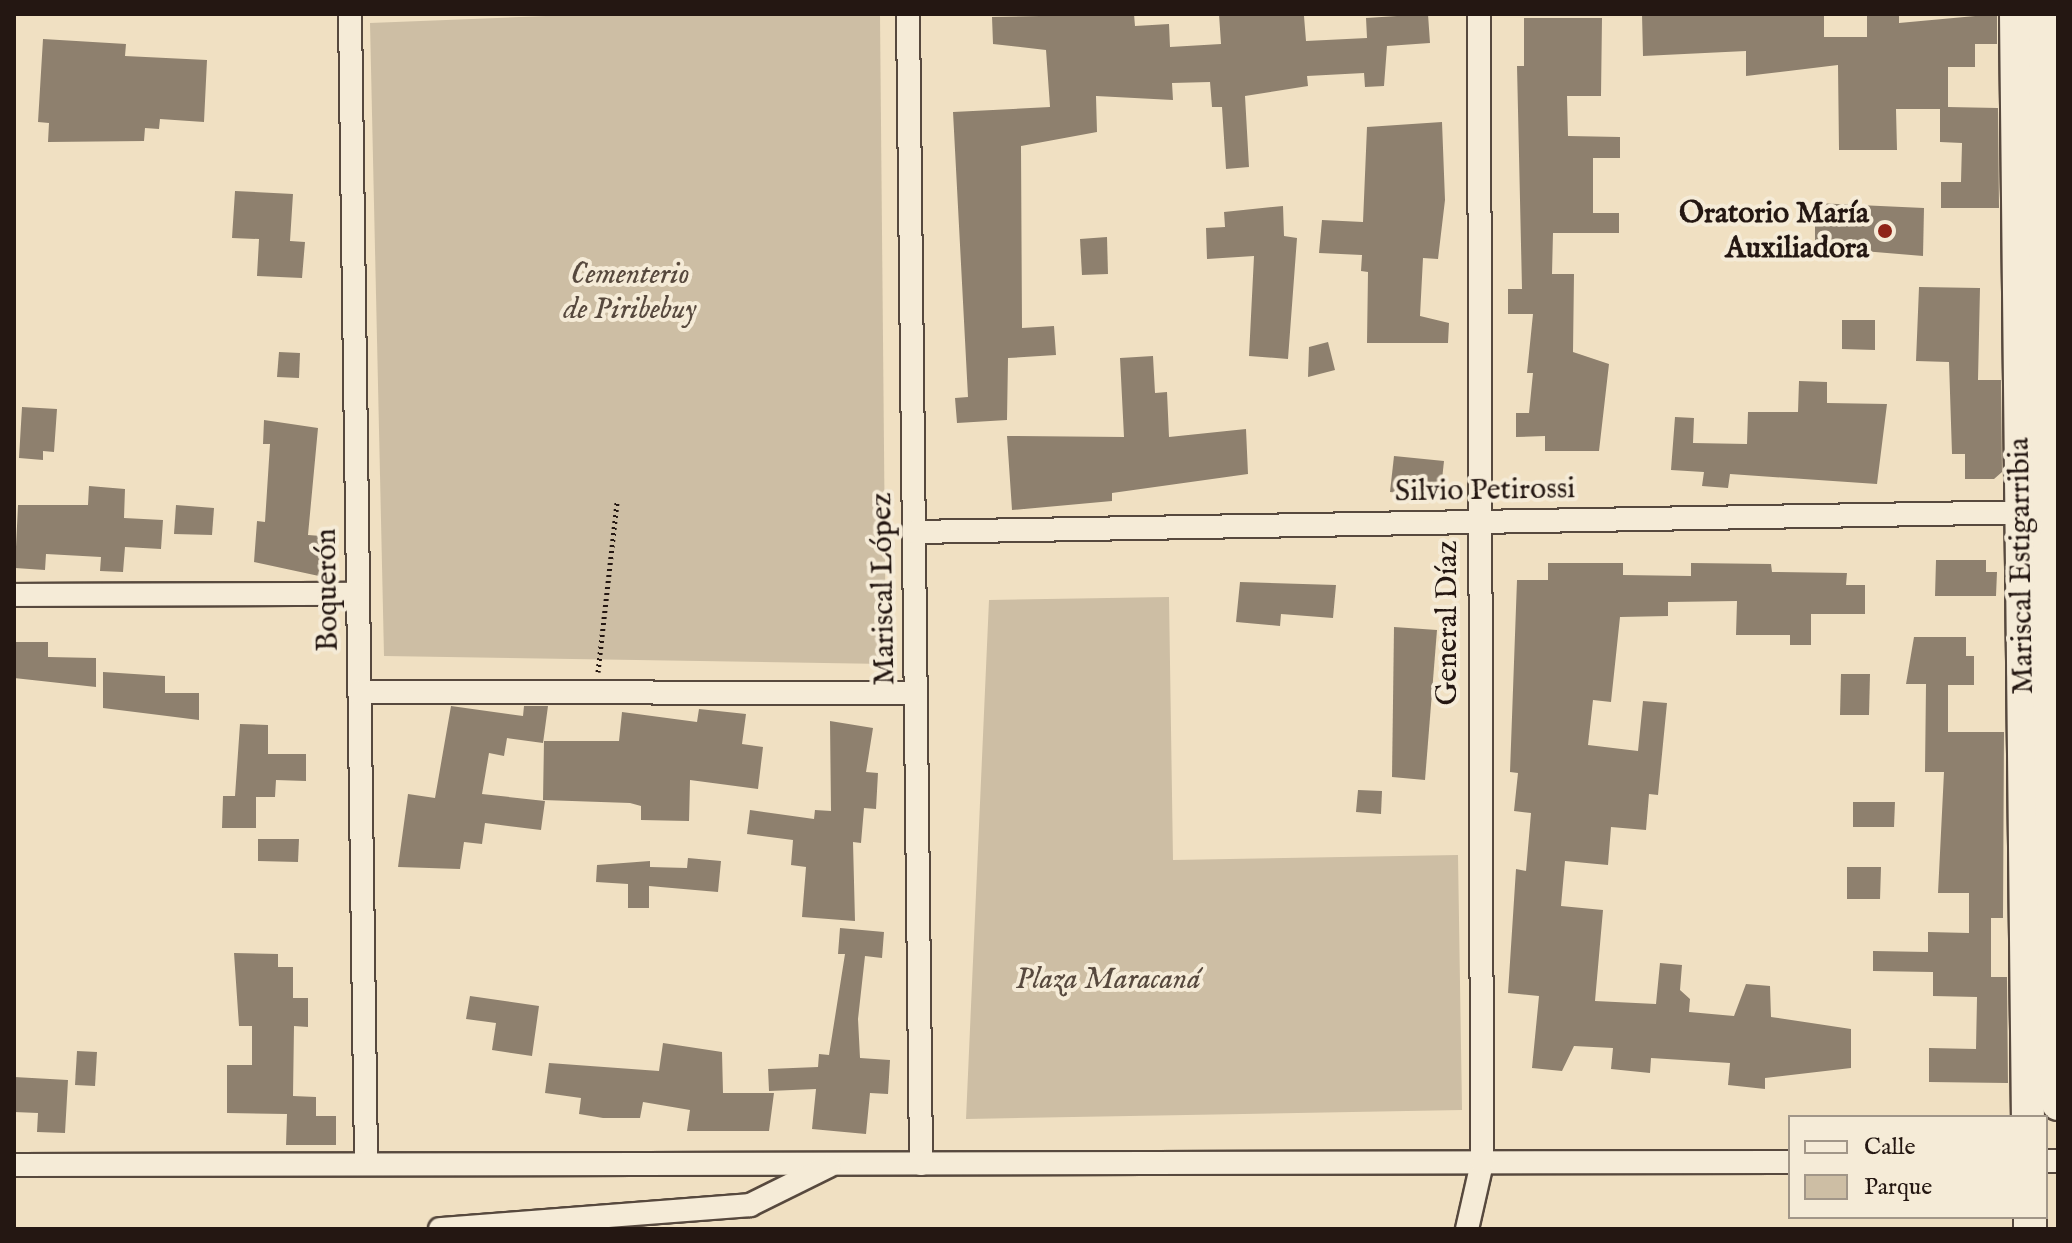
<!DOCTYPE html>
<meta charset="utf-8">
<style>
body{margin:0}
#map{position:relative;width:2072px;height:1243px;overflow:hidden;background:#f0e0c2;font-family:"IM FELL English",serif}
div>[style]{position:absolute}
.green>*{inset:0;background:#cdbea4}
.building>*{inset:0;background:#8e806e}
.path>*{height:5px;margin-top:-2.5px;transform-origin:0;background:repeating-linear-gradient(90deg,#241712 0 2px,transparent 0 6px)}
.roads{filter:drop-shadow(2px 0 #57493e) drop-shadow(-2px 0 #57493e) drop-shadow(0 2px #57493e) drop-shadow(0 -2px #57493e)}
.street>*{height:22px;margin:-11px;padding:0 11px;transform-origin:11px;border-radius:11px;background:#f5ebd7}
.secondary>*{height:32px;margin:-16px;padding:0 16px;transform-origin:16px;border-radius:16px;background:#f5ebd7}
.dots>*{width:22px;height:22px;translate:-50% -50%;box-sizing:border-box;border:4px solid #f5ebd7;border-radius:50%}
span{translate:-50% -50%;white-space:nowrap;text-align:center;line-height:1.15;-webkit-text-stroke:8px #f5ebd7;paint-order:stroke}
.poi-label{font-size:30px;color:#241712;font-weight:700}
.right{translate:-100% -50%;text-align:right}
.park-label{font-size:30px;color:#57493e;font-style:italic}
.street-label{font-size:30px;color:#241712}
.frame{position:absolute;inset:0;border:16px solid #241712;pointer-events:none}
.legend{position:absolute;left:1788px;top:1115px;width:260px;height:104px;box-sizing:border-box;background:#f5ebd7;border:2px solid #a19688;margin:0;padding:10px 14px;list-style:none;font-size:24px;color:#241712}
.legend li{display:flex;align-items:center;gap:16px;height:40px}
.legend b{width:40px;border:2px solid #a19688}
</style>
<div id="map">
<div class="green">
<div style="clip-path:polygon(596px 14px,880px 14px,886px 664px,384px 656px,370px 23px)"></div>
<div style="clip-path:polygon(1169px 597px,1173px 860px,1458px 855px,1462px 1110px,966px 1119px,989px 600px)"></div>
</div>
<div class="building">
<div style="clip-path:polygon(1134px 14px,1135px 26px,1169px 24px,1170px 47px,1221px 44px,1219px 14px,1304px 16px,1306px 41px,1367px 38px,1366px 18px,1428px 14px,1430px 43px,1387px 46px,1384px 86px,1365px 87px,1364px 73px,1307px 76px,1308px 86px,1245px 96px,1249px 167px,1226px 169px,1222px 107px,1212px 107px,1210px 82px,1172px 83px,1173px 100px,1096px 96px,1097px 132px,1021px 146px,1022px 328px,1054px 326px,1056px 355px,1008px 358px,1007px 420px,957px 423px,955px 398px,968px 397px,953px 112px,1050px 107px,1046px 50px,993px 44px,992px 17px)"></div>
<div style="clip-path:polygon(1642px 14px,1824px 14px,1824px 37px,1867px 37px,1867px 14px,1899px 14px,1899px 23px,1997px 14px,1997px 44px,1975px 44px,1975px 67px,1948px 67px,1948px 107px,1998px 108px,1999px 208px,1941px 208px,1941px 182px,1961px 182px,1962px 143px,1940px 142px,1940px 109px,1896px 109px,1897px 150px,1839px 150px,1838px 65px,1746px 76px,1746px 51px,1643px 56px)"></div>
<div style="clip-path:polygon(1524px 18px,1602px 18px,1601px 96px,1567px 96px,1568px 136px,1620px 137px,1620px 158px,1593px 158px,1593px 213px,1619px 213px,1619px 233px,1553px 233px,1552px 274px,1574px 274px,1573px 352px,1609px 364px,1599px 451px,1545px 451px,1545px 436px,1516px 437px,1516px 413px,1529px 413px,1533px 373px,1527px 373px,1533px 314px,1508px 314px,1508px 289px,1522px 289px,1517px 66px,1524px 66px)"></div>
<div style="clip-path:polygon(43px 39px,126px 44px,125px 56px,207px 60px,204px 122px,160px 119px,159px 129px,145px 128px,144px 141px,48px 142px,49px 123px,38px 122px)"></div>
<div style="clip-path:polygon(1442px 122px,1445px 200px,1438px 259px,1423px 258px,1420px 316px,1449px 323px,1448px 343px,1367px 343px,1368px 272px,1361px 271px,1362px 255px,1319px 253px,1322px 220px,1363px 222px,1367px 127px)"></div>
<div style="clip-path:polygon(235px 191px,293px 194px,290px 241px,305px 242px,302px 278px,257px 276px,259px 239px,232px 238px)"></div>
<div style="clip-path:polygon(1815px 203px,1924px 208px,1923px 256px,1815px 247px)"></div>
<div style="clip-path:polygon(1283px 206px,1284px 236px,1297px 238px,1288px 359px,1249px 356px,1254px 256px,1207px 259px,1206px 228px,1225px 227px,1224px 212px)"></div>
<div style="clip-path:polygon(1107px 237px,1108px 274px,1082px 275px,1080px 239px)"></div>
<div style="clip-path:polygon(1919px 287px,1980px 288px,1978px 380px,2001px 380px,2002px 472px,1994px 479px,1965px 479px,1965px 454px,1952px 454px,1949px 362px,1916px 361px)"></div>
<div style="clip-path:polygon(1842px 320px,1875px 320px,1875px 350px,1842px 349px)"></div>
<div style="clip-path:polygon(1328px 342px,1335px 370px,1308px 377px,1309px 347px)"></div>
<div style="clip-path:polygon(279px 352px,300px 353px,299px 378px,277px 377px)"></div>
<div style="clip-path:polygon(1153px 356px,1155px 393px,1167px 392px,1169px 437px,1246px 429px,1248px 474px,1112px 493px,1112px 501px,1012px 510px,1007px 436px,1124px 437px,1120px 358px)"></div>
<div style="clip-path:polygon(1799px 381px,1827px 382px,1827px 403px,1887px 404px,1877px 484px,1730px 474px,1728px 488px,1702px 486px,1704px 472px,1671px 470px,1675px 417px,1694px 418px,1693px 443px,1747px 444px,1748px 412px,1798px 412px)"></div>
<div style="clip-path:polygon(22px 407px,57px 409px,54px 452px,43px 451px,43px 460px,19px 458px)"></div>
<div style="clip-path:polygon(264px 420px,318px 428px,308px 535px,321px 536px,319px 576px,254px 562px,257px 521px,265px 522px,270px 444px,263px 444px)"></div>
<div style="clip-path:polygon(1394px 456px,1444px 461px,1440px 498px,1390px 492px)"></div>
<div style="clip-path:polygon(89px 486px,125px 489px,124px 518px,163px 520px,161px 549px,125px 547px,123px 572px,100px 571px,101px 557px,46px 554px,45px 570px,15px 568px,18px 505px,88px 505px)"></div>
<div style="clip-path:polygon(176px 505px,214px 508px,212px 535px,174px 534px)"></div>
<div style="clip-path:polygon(1936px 560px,1986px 560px,1986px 572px,1997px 572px,1996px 596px,1935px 596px)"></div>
<div style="clip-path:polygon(1548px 563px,1623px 563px,1623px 575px,1691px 576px,1691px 563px,1771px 564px,1772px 572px,1847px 573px,1846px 585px,1865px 585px,1865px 614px,1811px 614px,1811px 645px,1790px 645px,1790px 635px,1736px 635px,1737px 601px,1668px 602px,1668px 616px,1620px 617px,1611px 702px,1593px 700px,1588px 745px,1638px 751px,1643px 701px,1667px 703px,1658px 795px,1649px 794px,1646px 830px,1611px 827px,1608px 865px,1565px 861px,1561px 906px,1603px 910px,1595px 1001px,1656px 1004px,1660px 963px,1682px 965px,1680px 990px,1690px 999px,1689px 1012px,1734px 1016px,1746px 984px,1770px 986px,1771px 1017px,1851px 1029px,1851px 1068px,1765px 1078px,1765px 1089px,1728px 1085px,1730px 1063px,1651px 1058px,1650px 1073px,1611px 1069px,1613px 1048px,1574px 1046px,1562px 1071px,1532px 1068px,1539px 996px,1508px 993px,1516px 869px,1526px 871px,1531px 813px,1514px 811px,1518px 773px,1510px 772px,1517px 580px,1548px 580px)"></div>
<div style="clip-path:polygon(1240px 582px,1336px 585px,1333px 618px,1281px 614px,1280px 626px,1236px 622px)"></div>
<div style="clip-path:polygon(1394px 627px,1437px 630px,1425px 780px,1392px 777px)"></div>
<div style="clip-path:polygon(1914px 637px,1966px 637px,1966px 656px,1974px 656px,1974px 685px,1948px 685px,1948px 732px,2004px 732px,2003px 918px,1991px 918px,1991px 977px,2007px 977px,2008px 1083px,1929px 1082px,1929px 1048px,1976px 1049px,1977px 997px,1933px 996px,1933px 972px,1873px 971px,1873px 951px,1928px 952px,1928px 932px,1969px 933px,1969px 893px,1938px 893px,1944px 772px,1925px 772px,1926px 684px,1906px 684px)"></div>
<div style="clip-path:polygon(14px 642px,48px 642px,48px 657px,96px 658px,96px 687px,14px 678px)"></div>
<div style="clip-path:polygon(103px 672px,165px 676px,165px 693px,199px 693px,199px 720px,103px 708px)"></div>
<div style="clip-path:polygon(1841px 674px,1870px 674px,1869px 715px,1840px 715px)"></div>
<div style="clip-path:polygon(451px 706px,523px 716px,524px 706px,548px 706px,543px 743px,507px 738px,504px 756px,489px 753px,482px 794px,545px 801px,541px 830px,485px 823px,482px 844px,464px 842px,460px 869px,398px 867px,408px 794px,435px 798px)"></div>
<div style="clip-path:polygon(699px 709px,746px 714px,742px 744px,763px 747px,758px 789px,690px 780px,689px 821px,641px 820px,641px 806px,630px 803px,543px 800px,544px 741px,619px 741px,622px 712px,697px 722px)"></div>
<div style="clip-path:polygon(830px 721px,873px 728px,866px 772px,878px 773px,876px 809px,864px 808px,861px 843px,853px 842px,855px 921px,802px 917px,806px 867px,791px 865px,793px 840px,747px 834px,750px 810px,814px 819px,815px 810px,831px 811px)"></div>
<div style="clip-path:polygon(240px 724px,268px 725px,268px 754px,306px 754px,306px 781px,276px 780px,275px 797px,256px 797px,256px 828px,222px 828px,223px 796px,235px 796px)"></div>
<div style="clip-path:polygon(1358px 790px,1382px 791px,1381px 814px,1356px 812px)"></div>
<div style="clip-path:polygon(1853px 802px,1895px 802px,1894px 827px,1853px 827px)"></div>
<div style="clip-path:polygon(258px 839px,299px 839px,298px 862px,258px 861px)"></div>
<div style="clip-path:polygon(688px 858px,721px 861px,718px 892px,649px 886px,649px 908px,628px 908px,628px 884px,596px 882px,597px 865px,650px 861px,650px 867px,687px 868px)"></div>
<div style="clip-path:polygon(1847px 867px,1881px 867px,1880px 899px,1847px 899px)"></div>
<div style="clip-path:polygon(840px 928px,884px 932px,882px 958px,865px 956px,858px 1019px,860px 1058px,890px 1060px,888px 1094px,870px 1093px,866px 1134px,812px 1129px,816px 1089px,769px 1091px,768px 1069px,818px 1067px,819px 1054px,829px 1055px,845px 954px,838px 954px)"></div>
<div style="clip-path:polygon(234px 953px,278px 954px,278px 967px,293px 967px,293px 998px,308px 998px,308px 1027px,294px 1026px,293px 1096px,316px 1097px,316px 1116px,336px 1116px,336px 1145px,286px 1145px,287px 1114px,227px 1113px,227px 1065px,252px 1065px,252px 1026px,239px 1026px)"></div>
<div style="clip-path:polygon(470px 996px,539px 1006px,532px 1056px,492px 1050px,496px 1023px,466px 1019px)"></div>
<div style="clip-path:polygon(663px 1043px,722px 1052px,723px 1093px,774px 1093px,769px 1131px,687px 1131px,690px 1110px,643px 1102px,640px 1118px,603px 1118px,579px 1114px,581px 1098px,545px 1093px,549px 1063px,659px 1071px)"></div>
<div style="clip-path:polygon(77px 1051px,97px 1052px,95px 1086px,75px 1085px)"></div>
<div style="clip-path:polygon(14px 1077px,68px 1080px,65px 1133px,37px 1132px,38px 1113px,14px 1112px)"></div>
</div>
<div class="path">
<div style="left:598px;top:672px;width:171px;rotate:-83.6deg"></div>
</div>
<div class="roads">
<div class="street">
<div style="left:350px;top:14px;width:1150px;rotate:89.2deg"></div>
<div style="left:908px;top:14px;width:1150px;rotate:89.35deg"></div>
<div style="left:914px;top:532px;width:1119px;rotate:-1.02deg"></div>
<div style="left:14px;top:595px;width:344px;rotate:-0.2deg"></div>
<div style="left:359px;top:692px;width:556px;rotate:0.1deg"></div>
<div style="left:2046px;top:1161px;width:12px"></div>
<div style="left:14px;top:1165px;width:1776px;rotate:-0.1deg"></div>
<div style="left:440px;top:1229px;width:311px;rotate:-4.4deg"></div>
<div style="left:750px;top:1205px;width:88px;rotate:-26.3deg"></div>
<div style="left:1467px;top:1229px;width:68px;rotate:-77.2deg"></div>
<div style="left:1482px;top:1163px;width:1149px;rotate:-90.15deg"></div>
</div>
<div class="secondary">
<div style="left:2016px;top:14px;width:1103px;rotate:89.38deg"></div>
<div style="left:2046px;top:14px;width:497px;rotate:90.1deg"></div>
<div style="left:2045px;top:511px;width:593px;rotate:88.74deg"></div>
<div style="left:2030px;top:1217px;width:12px;rotate:90deg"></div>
</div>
</div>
<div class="dots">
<div style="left:1885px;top:231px;background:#8f2418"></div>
</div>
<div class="poi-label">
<span class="right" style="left:1869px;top:231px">Oratorio María<br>Auxiliadora</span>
</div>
<div class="park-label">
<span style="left:630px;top:292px">Cementerio<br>de Piribebuy</span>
<span style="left:1108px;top:980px">Plaza Maracaná</span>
</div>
<div class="street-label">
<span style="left:1485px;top:491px;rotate:-1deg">Silvio Petirossi</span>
<span style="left:2022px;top:566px;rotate:-91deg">Mariscal Estigarribia</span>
<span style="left:884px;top:589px;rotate:-91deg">Mariscal López</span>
<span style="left:328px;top:590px;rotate:-91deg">Boquerón</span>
<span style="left:1448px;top:623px;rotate:-90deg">General Díaz</span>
</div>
<div class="frame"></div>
<ul class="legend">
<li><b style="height:10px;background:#f5ebd7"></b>Calle</li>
<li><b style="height:22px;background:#cdbea4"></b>Parque</li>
</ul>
</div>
